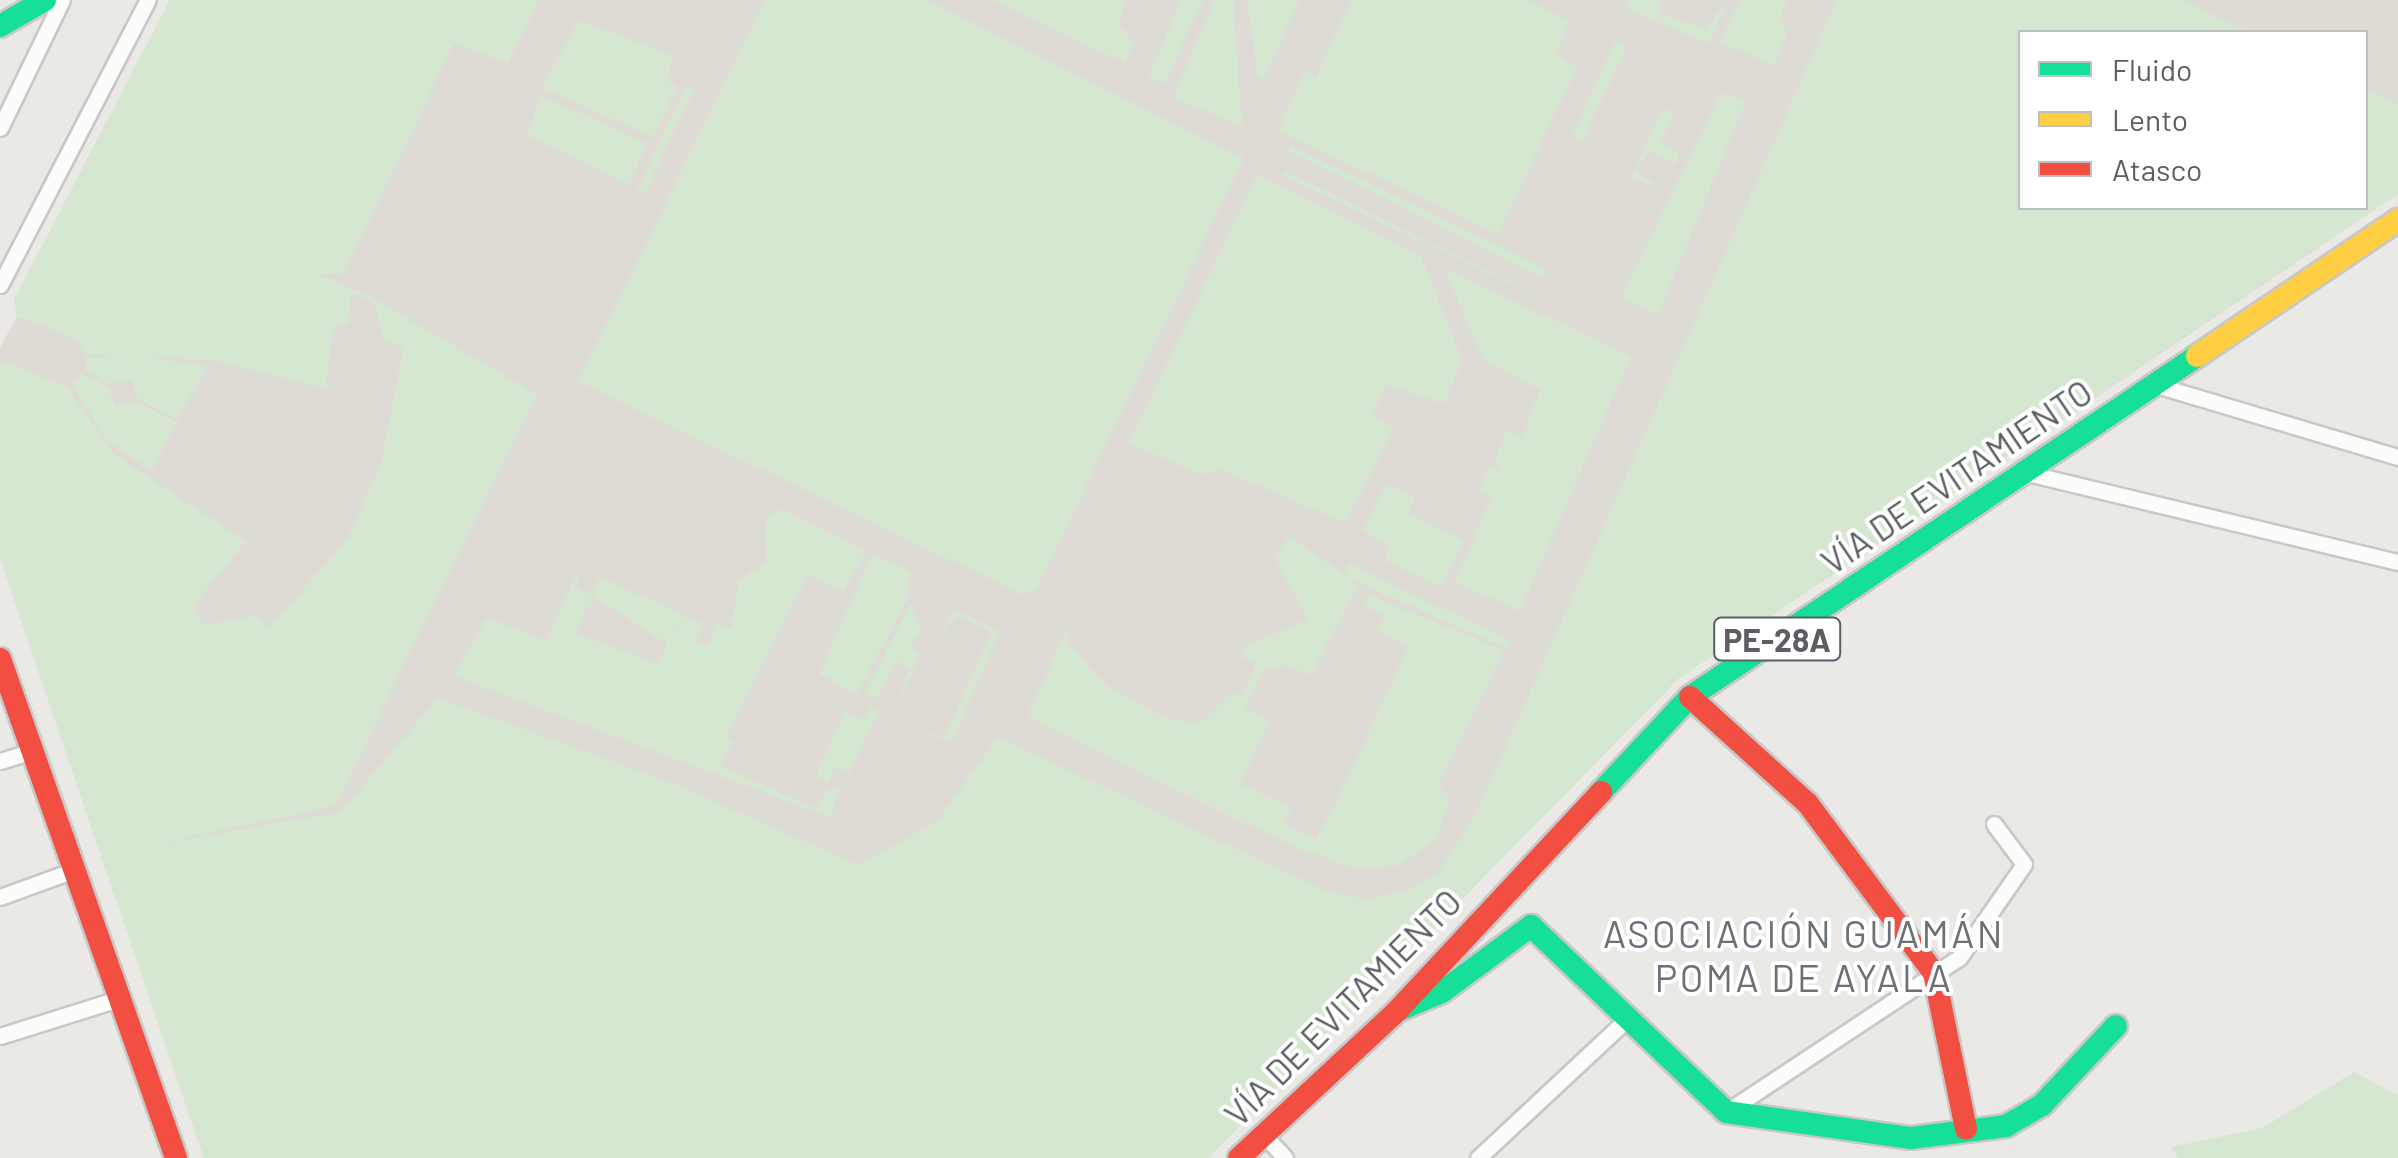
<!DOCTYPE html>
<meta charset="utf-8">
<style>
body{margin:0}
#map{position:relative;width:2398px;height:1158px;overflow:hidden;background:#ebe9e5;font-family:Barlow,sans-serif}
div>[style]{position:absolute}
.education>*{inset:0;background:#dedbd5}
.green>*{inset:0;background:#d5e6d1}
.roads{filter:drop-shadow(2px 0 #c7c8c7) drop-shadow(-2px 0 #c7c8c7) drop-shadow(0 2px #c7c8c7) drop-shadow(0 -2px #c7c8c7)}
.street>*{height:15px;margin:-7.5px;padding:0 7.5px;transform-origin:7.5px;border-radius:7.5px;background:#fcfcfb}
.fast>*{height:22px;margin:-11px;padding:0 11px;transform-origin:11px;border-radius:11px;background:#16e098}
.slow>*{height:22px;margin:-11px;padding:0 11px;transform-origin:11px;border-radius:11px;background:#ffcf43}
.jam>*{height:22px;margin:-11px;padding:0 11px;transform-origin:11px;border-radius:11px;background:#f24e42}
span{translate:-50% -50%;white-space:nowrap;text-align:center;line-height:1.15;-webkit-text-stroke:8px #fff;paint-order:stroke}
.shield-label span{padding:2px 8px;background:#fff;border:2px solid;border-radius:8px;-webkit-text-stroke-width:0}
.shield-label{font-size:32px;color:#5b5f63;font-weight:700}
.street-label{font-size:35px;color:#5b5f63}
.neighbourhood-label{font-size:38px;color:#6c7175;letter-spacing:2.5px}
.legend{position:absolute;left:2018px;top:30px;width:350px;height:180px;box-sizing:border-box;background:#fff;border:2px solid #bdbfc1;margin:0;padding:12px 18px;list-style:none;font-size:30px;color:#5b5f63}
.legend li{display:flex;align-items:center;gap:20px;height:50px}
.legend b{width:50px;border:2px solid #bdbfc1}
</style>
<div id="map">
<div class="education">
<div style="clip-path:polygon(evenodd,170px 0,2398px 0,2398px 194px,1679px 678px,1208px 1158px,204px 1158px,0 558px,0 348px,17px 316px,14px 300px,170px 0,2020px 32px,2366px 32px,2366px 208px,2020px 208px,2020px 32px)"></div>
</div>
<div class="green">
<div style="clip-path:polygon(170px 0,539px 0,508px 63px,454px 44px,344px 273px,320px 275px,369px 296px,537px 394px,335px 806px,152px 845px,340px 812px,438px 698px,670px 782px,858px 865px,937px 821px,998px 737px,1326px 891px,1366px 899px,1405px 891px,1438px 873px,1477px 812px,1837px 0,2183px 0,2248px 32px,2020px 32px,2020px 208px,2366px 208px,2366px 89px,2398px 104px,2398px 193px,1679px 678px,1208px 1158px,204px 1158px,0 558px,0 360px,67px 387px,115px 455px,246px 541px,193px 606px,203px 625px,255px 616px,269px 628px,348px 538px,381px 463px,404px 346px,384px 342px,373px 300px,350px 294px,348px 325px,333px 327px,326px 389px,211px 360px,86px 355px,77px 339px,17px 316px,14px 300px)"></div>
<div style="clip-path:polygon(765px 0,928px 0,1244px 158px,1036px 590px,1023px 595px,578px 382px)"></div>
<div style="clip-path:polygon(991px 0,1126px 0,1119px 24px,1134px 43px,1125px 63px)"></div>
<div style="clip-path:polygon(1181px 0,1203px 0,1164px 85px,1149px 76px)"></div>
<div style="clip-path:polygon(1214px 0,1233px 0,1242px 126px,1173px 98px)"></div>
<div style="clip-path:polygon(1247px 0,1300px 0,1263px 80px,1258px 77px)"></div>
<div style="clip-path:polygon(1351px 0,1527px 0,1570px 21px,1556px 54px,1577px 68px,1498px 234px,1278px 131px,1306px 69px,1315px 80px)"></div>
<div style="clip-path:polygon(1629px 0,1660px 0,1660px 14px,1705px 28px,1729px 0,1708px 44px,1626px 8px)"></div>
<div style="clip-path:polygon(1741px 0,1787px 0,1779px 21px,1788px 32px,1774px 65px,1719px 42px)"></div>
<div style="clip-path:polygon(579px 20px,674px 56px,666px 80px,678px 86px,653px 137px,541px 88px)"></div>
<div style="clip-path:polygon(1616px 39px,1627px 45px,1583px 141px,1572px 136px)"></div>
<div style="clip-path:polygon(687px 85px,695px 89px,645px 193px,637px 189px)"></div>
<div style="clip-path:polygon(1721px 92px,1746px 101px,1658px 315px,1621px 298px)"></div>
<div style="clip-path:polygon(541px 95px,647px 144px,629px 185px,527px 135px)"></div>
<div style="clip-path:polygon(1663px 108px,1674px 113px,1660px 143px,1680px 153px,1675px 164px,1648px 150px,1637px 171px,1661px 189px,1631px 177px)"></div>
<div style="clip-path:polygon(1291px 146px,1545px 268px,1541px 277px,1289px 151px)"></div>
<div style="clip-path:polygon(1284px 171px,1642px 346px,1282px 175px)"></div>
<div style="clip-path:polygon(1257px 175px,1421px 256px,1462px 360px,1444px 404px,1387px 385px,1371px 416px,1394px 428px,1345px 523px,1219px 469px,1200px 475px,1129px 443px)"></div>
<div style="clip-path:polygon(1444px 268px,1631px 356px,1520px 611px,1455px 582px,1492px 496px,1478px 490px,1490px 466px,1502px 470px,1495px 459px,1507px 430px,1522px 436px,1540px 390px,1483px 359px)"></div>
<div style="clip-path:polygon(137px 356px,207px 366px,178px 420px,137px 398px,131px 380px,109px 384px,85px 371px,87px 358px)"></div>
<div style="clip-path:polygon(83px 374px,108px 387px,115px 407px,135px 401px,177px 423px,152px 471px,106px 440px,72px 384px)"></div>
<div style="clip-path:polygon(1386px 484px,1415px 497px,1408px 514px,1464px 540px,1441px 587px,1384px 560px,1390px 546px,1362px 530px)"></div>
<div style="clip-path:polygon(779px 508px,866px 551px,844px 592px,808px 574px,726px 737px,733px 741px,721px 766px,817px 809px,826px 790px,840px 788px,830px 817px,453px 676px,487px 618px,547px 640px,578px 569px,577px 589px,589px 594px,594px 584px,590px 602px,595px 609px,586px 607px,575px 633px,658px 664px,667px 644px,593px 596px,599px 577px,684px 615px,669px 645px,686px 615px,704px 624px,696px 642px,707px 647px,717px 623px,731px 629px,739px 581px,767px 561px,765px 521px)"></div>
<div style="clip-path:polygon(1290px 536px,1357px 585px,1311px 676px,1288px 666px,1264px 669px,1245px 707px,1270px 721px,1240px 783px,1291px 808px,1284px 824px,1316px 839px,1343px 790px,1313px 857px,1027px 716px,1068px 627px,1068px 643px,1109px 688px,1170px 720px,1202px 722px,1231px 693px,1243px 696px,1256px 664px,1242px 656px,1247px 646px,1307px 619px,1275px 557px)"></div>
<div style="clip-path:polygon(872px 555px,910px 571px,907px 599px,857px 695px,819px 674px)"></div>
<div style="clip-path:polygon(1348px 563px,1511px 641px,1507px 649px,1344px 576px)"></div>
<div style="clip-path:polygon(1369px 595px,1504px 650px,1438px 785px,1450px 798px,1436px 839px,1397px 866px,1356px 870px,1313px 852px,1409px 646px,1377px 630px,1384px 616px,1364px 605px)"></div>
<div style="clip-path:polygon(910px 605px,922px 630px,910px 647px,921px 654px,898px 705px,909px 669px,896px 661px,877px 699px,865px 692px)"></div>
<div style="clip-path:polygon(0 608px,187px 1158px,183px 1158px)"></div>
<div style="clip-path:polygon(954px 610px,1000px 631px,952px 742px,922px 732px,945px 736px,992px 632px,958px 616px,939px 638px)"></div>
<div style="clip-path:polygon(871px 707px,879px 710px,850px 772px,836px 766px,828px 782px,816px 775px,845px 712px,865px 719px)"></div>
<div style="clip-path:polygon(2354px 1072px,2398px 1095px,2398px 1158px,2178px 1158px,2171px 1147px,2262px 1128px)"></div>
</div>
<div class="roads">
<div class="street">
<div style="left:0;top:128px;width:142px;rotate:-64.2deg"></div>
<div style="left:0;top:285px;width:321px;rotate:-62.6deg"></div>
<div style="left:2156px;top:385px;width:252px;rotate:16.6deg"></div>
<div style="left:2027px;top:473px;width:382px;rotate:13.5deg"></div>
<div style="left:0;top:761px;width:34px;rotate:-17deg"></div>
<div style="left:0;top:897px;width:82px;rotate:-20deg"></div>
<div style="left:0;top:1036px;width:127px;rotate:-17.4deg"></div>
<div style="left:1726px;top:1112px;width:279px;rotate:-33.5deg"></div>
<div style="left:1959px;top:958px;width:114px;rotate:-55.3deg"></div>
<div style="left:2024px;top:864px;width:50px;rotate:-126.9deg"></div>
<div style="left:1262px;top:1133px;width:34px;rotate:47deg"></div>
<div style="left:1478px;top:1158px;width:201px;rotate:-43deg"></div>
</div>
<div class="fast">
<div style="left:0;top:26px;width:52px;rotate:-30deg"></div>
<div style="left:1601px;top:792px;width:130px;rotate:-46.9deg"></div>
<div style="left:1690px;top:697px;width:611px;rotate:-33.92deg"></div>
<div style="left:1401px;top:1009px;width:44px;rotate:-22.5deg"></div>
<div style="left:1442px;top:992px;width:111px;rotate:-36.6deg"></div>
<div style="left:1531px;top:926px;width:269px;rotate:43.6deg"></div>
<div style="left:1726px;top:1112px;width:187px;rotate:8deg"></div>
<div style="left:1911px;top:1138px;width:96px;rotate:-7.2deg"></div>
<div style="left:2006px;top:1126px;width:42px;rotate:-30.3deg"></div>
<div style="left:2042px;top:1105px;width:108px;rotate:-46.9deg"></div>
</div>
<div class="slow">
<div style="left:2197px;top:356px;width:243px;rotate:-34.1deg"></div>
</div>
<div class="jam">
<div style="left:0;top:659px;width:529px;rotate:70.57deg"></div>
<div style="left:1690px;top:697px;width:159px;rotate:42.2deg"></div>
<div style="left:1808px;top:804px;width:211px;rotate:53.3deg"></div>
<div style="left:1934px;top:973px;width:159px;rotate:78.4deg"></div>
<div style="left:1239px;top:1158px;width:217px;rotate:-42.9deg"></div>
<div style="left:1398px;top:1010px;width:298px;rotate:-47deg"></div>
</div>
</div>
<div class="shield-label">
<span style="left:1777px;top:639px">PE-28A</span>
</div>
<div class="street-label">
<span style="left:1956px;top:476px;rotate:-34deg">VÍA DE EVITAMIENTO</span>
<span style="left:1342px;top:1007px;rotate:-45deg">VÍA DE EVITAMIENTO</span>
</div>
<div class="neighbourhood-label">
<span style="left:1804px;top:956px">ASOCIACIÓN GUAMÁN<br>POMA DE AYALA</span>
</div>
<ul class="legend">
<li><b style="height:12px;background:#16e098"></b>Fluido</li>
<li><b style="height:12px;background:#ffcf43"></b>Lento</li>
<li><b style="height:12px;background:#f24e42"></b>Atasco</li>
</ul>
</div>
